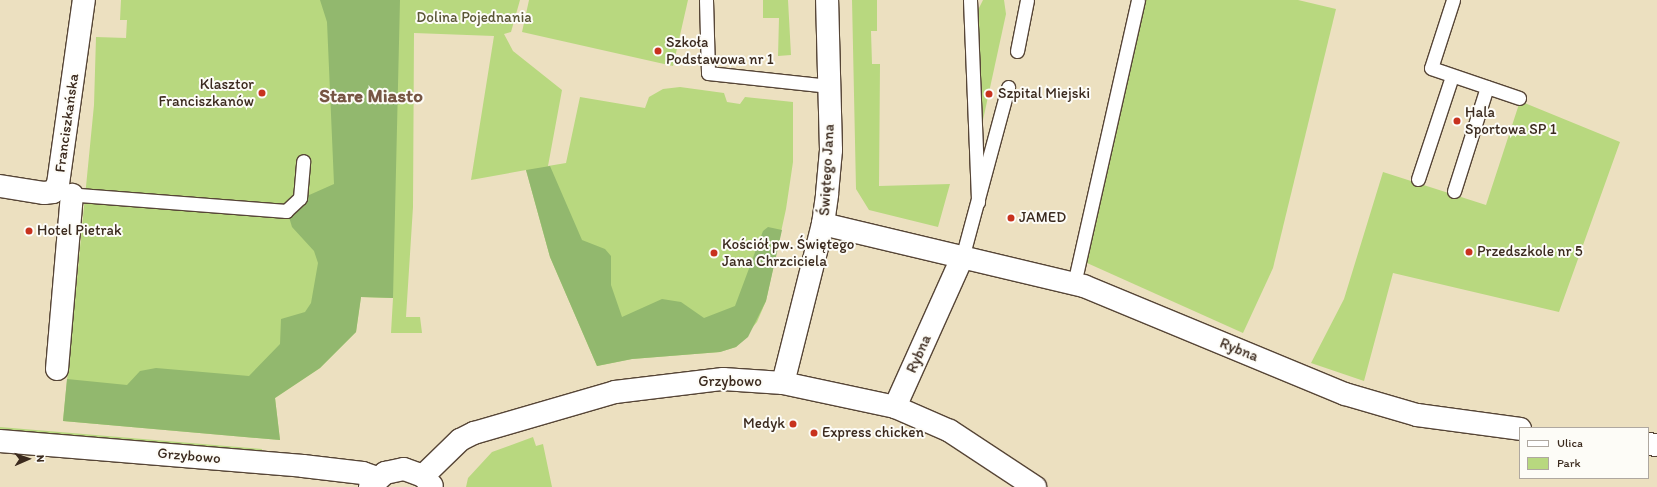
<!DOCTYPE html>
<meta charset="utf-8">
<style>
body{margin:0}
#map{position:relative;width:1657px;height:487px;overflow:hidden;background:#ece0c0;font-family:Itim,sans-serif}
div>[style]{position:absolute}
.green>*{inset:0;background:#b8d87f}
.forest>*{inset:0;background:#92b86e}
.roads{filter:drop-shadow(1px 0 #564536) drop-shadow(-1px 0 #564536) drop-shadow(0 1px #564536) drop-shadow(0 -1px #564536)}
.lane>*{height:13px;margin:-6.5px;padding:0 6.5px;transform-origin:6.5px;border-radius:6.5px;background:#fff}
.street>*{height:22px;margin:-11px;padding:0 11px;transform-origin:11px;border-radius:11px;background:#fff}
.dots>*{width:11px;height:11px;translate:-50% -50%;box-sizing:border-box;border:2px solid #fdfcf7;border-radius:50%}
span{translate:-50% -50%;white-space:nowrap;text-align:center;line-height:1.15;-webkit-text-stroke:4px #fdfcf7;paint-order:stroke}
.park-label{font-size:15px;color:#5a5636}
.poi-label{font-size:15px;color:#3b2a1e}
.left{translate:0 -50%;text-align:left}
.right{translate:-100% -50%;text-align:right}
.street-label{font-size:15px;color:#3b2a1e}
.district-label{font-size:19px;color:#765543;font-weight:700}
.legend{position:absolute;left:1519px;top:427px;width:130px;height:52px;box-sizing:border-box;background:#fdfcf7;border:1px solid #afa8a0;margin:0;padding:5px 7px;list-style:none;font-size:12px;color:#3b2a1e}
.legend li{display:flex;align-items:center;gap:8px;height:20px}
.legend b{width:20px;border:1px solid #afa8a0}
.north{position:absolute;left:8px;top:439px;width:40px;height:40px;-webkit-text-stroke:3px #fdfcf7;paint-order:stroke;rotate:88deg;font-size:11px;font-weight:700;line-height:16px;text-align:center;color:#3b2a1e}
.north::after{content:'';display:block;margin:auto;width:14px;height:18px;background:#3b2a1e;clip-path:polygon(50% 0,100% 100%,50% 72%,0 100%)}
</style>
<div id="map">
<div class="green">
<div style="clip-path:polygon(121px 0,520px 0,511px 32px,504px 34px,513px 51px,562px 90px,548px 166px,566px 163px,580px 97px,645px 108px,649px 97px,663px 89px,680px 87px,724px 93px,727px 102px,740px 104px,745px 97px,793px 102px,793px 162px,786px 209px,766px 301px,757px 322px,736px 347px,720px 352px,632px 359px,597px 366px,550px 257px,526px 170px,471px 180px,494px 36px,414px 33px,413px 207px,406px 317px,420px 317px,422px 333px,391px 333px,393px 298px,361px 297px,356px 332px,320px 368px,275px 398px,280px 440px,63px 421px,94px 105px,96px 37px,126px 38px,127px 20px,120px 20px)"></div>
<div style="clip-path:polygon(529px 0,688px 0,673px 66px,522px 32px)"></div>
<div style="clip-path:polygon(763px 0,788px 0,791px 55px,778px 56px,779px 18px,763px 18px)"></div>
<div style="clip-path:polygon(852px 0,877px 0,877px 31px,871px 31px,872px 64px,880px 64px,879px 186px,950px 184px,938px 227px,869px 210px,856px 189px)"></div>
<div style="clip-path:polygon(983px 0,1004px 0,1006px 14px,983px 120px,977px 12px)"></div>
<div style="clip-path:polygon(1146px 0,1298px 0,1336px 9px,1273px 268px,1243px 333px,1087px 263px)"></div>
<div style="clip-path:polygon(1520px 101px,1620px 142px,1559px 312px,1393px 273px,1364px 381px,1311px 363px,1344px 299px,1383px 172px,1486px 205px)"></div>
<div style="clip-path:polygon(0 427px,262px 449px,261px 453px,0 432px)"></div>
<div style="clip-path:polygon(533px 437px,536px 446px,543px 444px,552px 487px,466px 487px,468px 478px,492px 452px)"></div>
</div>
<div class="forest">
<div style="clip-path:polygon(320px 0,400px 0,393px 298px,361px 297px,356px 332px,320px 368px,275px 398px,280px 440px,63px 421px,67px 379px,127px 385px,140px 371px,156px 368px,249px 376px,280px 344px,281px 319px,305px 312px,311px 303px,318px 263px,314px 251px,292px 227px,289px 217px,307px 196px,334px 184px,327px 22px)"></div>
<div style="clip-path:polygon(550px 166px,582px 240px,605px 249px,611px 256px,611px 285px,622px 317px,662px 299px,681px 302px,704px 318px,735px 306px,763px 231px,768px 227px,782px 230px,766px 301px,748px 337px,736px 347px,720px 352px,632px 359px,597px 366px,550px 257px,526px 170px)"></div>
</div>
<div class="roads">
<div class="lane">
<div style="left:706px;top:0;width:73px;rotate:88.4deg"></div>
<div style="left:708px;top:73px;width:122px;rotate:6.1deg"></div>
<div style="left:970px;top:0;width:202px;rotate:87.7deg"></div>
<div style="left:1453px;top:0;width:71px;rotate:107.9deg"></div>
<div style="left:1431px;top:68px;width:93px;rotate:18.8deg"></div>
<div style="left:1017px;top:51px;width:52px;rotate:-78.9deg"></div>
<div style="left:1418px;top:179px;width:108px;rotate:-71.7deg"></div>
<div style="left:1454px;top:191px;width:109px;rotate:-72.4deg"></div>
<div style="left:66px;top:194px;width:221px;rotate:4.4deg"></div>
<div style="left:286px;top:211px;width:19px;rotate:-43deg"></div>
<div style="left:300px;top:198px;width:37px;rotate:-85deg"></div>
<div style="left:962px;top:258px;width:177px;rotate:-74.9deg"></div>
<div style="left:1074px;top:284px;width:291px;rotate:-77.3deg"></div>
</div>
<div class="street">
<div style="left:0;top:186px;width:45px;rotate:9deg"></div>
<div style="left:44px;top:193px;width:9px;rotate:-6deg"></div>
<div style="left:53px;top:192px;width:9px;rotate:-58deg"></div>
<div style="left:58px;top:184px;width:186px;rotate:-82deg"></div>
<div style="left:823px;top:224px;width:268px;rotate:13.4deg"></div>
<div style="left:1084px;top:286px;width:282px;rotate:22.5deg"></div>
<div style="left:1345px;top:394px;width:75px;rotate:16.3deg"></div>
<div style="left:1417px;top:415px;width:104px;rotate:7.7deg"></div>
<div style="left:57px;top:369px;width:175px;rotate:-85.1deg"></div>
<div style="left:783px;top:383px;width:164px;rotate:-75.9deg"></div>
<div style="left:823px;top:224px;width:30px;rotate:-82deg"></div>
<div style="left:827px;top:194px;width:44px;rotate:-84.8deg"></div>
<div style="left:831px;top:150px;width:150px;rotate:-91.5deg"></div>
<div style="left:895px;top:407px;width:163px;rotate:-65.8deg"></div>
<div style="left:0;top:441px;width:304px;rotate:4.7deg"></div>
<div style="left:303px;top:466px;width:60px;rotate:6.7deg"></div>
<div style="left:363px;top:473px;width:15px;rotate:20deg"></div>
<div style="left:1648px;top:444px;width:9px;rotate:6deg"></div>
<div style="left:423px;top:476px;width:52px;rotate:-44.2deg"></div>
<div style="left:460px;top:440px;width:16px;rotate:-27deg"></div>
<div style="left:474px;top:433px;width:147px;rotate:-16.2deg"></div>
<div style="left:615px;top:392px;width:109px;rotate:-6.9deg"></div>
<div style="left:723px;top:379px;width:60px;rotate:3.8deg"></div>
<div style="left:783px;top:383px;width:115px;rotate:12.1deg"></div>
<div style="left:895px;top:407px;width:60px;rotate:23.6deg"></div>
<div style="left:950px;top:431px;width:102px;rotate:33.4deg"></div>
<div style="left:370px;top:487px;width:21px;rotate:-43deg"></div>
<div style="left:385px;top:473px;width:19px;rotate:-12deg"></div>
<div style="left:404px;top:469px;width:20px;rotate:20deg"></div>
<div style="left:423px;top:476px;width:13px;rotate:48deg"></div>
</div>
</div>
<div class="dots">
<div style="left:658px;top:51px;background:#c8321e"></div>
<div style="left:262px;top:93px;background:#c8321e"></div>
<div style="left:989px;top:94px;background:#c8321e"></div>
<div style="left:1457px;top:121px;background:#c8321e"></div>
<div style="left:1011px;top:218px;background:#c8321e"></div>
<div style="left:29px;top:231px;background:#c8321e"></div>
<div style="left:1469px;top:252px;background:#c8321e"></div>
<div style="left:714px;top:253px;background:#c8321e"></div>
<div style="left:793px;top:424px;background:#c8321e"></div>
<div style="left:814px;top:433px;background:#c8321e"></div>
</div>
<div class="park-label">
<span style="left:474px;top:18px">Dolina Pojednania</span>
</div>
<div class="poi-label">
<span class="left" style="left:666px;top:51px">Szkoła<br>Podstawowa nr 1</span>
<span class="right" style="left:254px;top:93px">Klasztor<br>Franciszkanów</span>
<span class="left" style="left:998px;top:94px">Szpital Miejski</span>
<span class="left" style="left:1465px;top:121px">Hala<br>Sportowa SP 1</span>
<span class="left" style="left:1019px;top:218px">JAMED</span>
<span class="left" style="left:37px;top:231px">Hotel Pietrak</span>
<span class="left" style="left:722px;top:253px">Kościół pw. Świętego<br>Jana Chrzciciela</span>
<span class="left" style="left:1477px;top:252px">Przedszkole nr 5</span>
<span class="right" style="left:785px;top:424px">Medyk</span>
<span class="left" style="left:822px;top:433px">Express chicken</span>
</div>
<div class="street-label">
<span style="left:67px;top:123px;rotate:-82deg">Franciszkańska</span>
<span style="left:827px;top:170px;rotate:-87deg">Świętego Jana</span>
<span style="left:1239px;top:350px;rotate:22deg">Rybna</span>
<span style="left:919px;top:354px;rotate:-66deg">Rybna</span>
<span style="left:730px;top:382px">Grzybowo</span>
<span style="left:189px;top:456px;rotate:5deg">Grzybowo</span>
</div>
<div class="district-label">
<span style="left:371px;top:96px">Stare Miasto</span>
</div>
<ul class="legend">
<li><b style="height:5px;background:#fff"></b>Ulica</li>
<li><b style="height:11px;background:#b8d87f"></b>Park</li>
</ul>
<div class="north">N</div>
</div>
